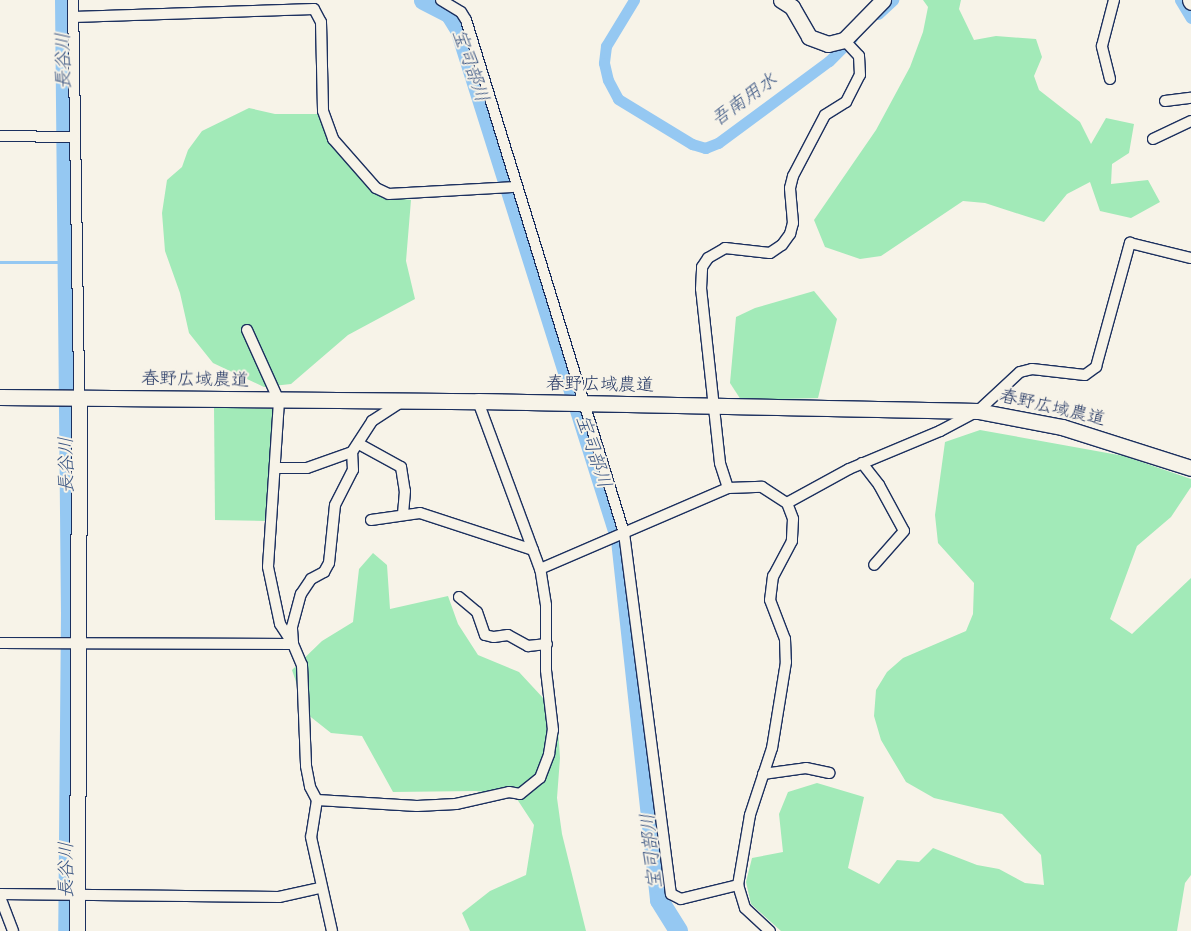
<!DOCTYPE html>
<meta charset="utf-8">
<style>
body{margin:0}
#map{position:relative;width:1191px;height:931px;overflow:hidden;background:#f7f3e8;font-family:"Indie Flower","Klee One",sans-serif}
div>[style]{position:absolute}
.green>*{inset:0;background:#a2eab8}
.stream>*{height:3px;margin:-1.5px;padding:0 1.5px;transform-origin:1.5px;border-radius:1.5px;background:#95c8f2}
.canal>*{height:11px;margin:-5.5px;padding:0 5.5px;transform-origin:5.5px;border-radius:5.5px;background:#95c8f2}
.river>*{height:19px;margin:-9.5px;padding:0 9.5px;transform-origin:9.5px;border-radius:9.5px;background:#95c8f2}
.roads{filter:drop-shadow(1px 0 #1b2f5e) drop-shadow(-1px 0 #1b2f5e) drop-shadow(0 1px #1b2f5e) drop-shadow(0 -1px #1b2f5e)}
.street>*{height:10px;margin:-5px;padding:0 5px;transform-origin:5px;border-radius:5px;background:#f7f3e8}
.secondary>*{height:15px;margin:-7.5px;padding:0 7.5px;transform-origin:7.5px;border-radius:7.5px;background:#f7f3e8}
span{translate:-50% -50%;white-space:nowrap;text-align:center;line-height:1.15;-webkit-text-stroke:4px #f7f3e8;paint-order:stroke}
.street-label{font-size:18px;color:#1b2f5e}
.water-label{font-size:19px;color:#3a5583;font-style:italic}
</style>
<div id="map">
<div class="green">
<div style="clip-path:polygon(923px 0,961px 0,959px 9px,974px 40px,996px 36px,1036px 39px,1042px 57px,1034px 76px,1039px 90px,1080px 122px,1091px 144px,1106px 118px,1134px 124px,1129px 153px,1112px 164px,1111px 184px,1148px 180px,1160px 202px,1131px 218px,1100px 211px,1090px 182px,1067px 194px,1044px 222px,985px 203px,963px 201px,881px 256px,860px 259px,825px 247px,814px 220px,876px 130px,910px 67px,923px 32px,928px 7px)"></div>
<div style="clip-path:polygon(249px 108px,275px 114px,319px 114px,327px 138px,361px 178px,391px 197px,411px 200px,406px 261px,415px 299px,348px 335px,291px 384px,264px 387px,213px 363px,189px 333px,180px 293px,165px 251px,162px 213px,167px 180px,182px 167px,188px 150px,202px 131px)"></div>
<div style="clip-path:polygon(814px 291px,837px 319px,818px 398px,741px 400px,730px 383px,736px 317px,755px 308px)"></div>
<div style="clip-path:polygon(214px 407px,273px 409px,265px 521px,215px 520px)"></div>
<div style="clip-path:polygon(980px 430px,1124px 456px,1191px 479px,1191px 487px,1171px 517px,1137px 546px,1110px 619px,1132px 634px,1191px 578px,1191px 875px,1185px 883px,1177px 931px,781px 931px,751px 904px,746px 882px,752px 858px,783px 852px,779px 814px,788px 792px,817px 783px,864px 797px,848px 868px,879px 884px,897px 860px,919px 862px,933px 848px,977px 865px,999px 869px,1025px 883px,1044px 885px,1041px 855px,1002px 814px,934px 798px,906px 782px,881px 740px,874px 716px,876px 690px,887px 672px,903px 658px,966px 631px,973px 614px,974px 583px,938px 543px,935px 515px,945px 442px)"></div>
<div style="clip-path:polygon(373px 553px,387px 565px,390px 609px,448px 596px,458px 624px,478px 655px,519px 672px,557px 713px,560px 758px,557px 798px,562px 834px,586px 931px,470px 931px,462px 913px,490px 891px,526px 875px,534px 825px,515px 796px,476px 791px,393px 792px,362px 736px,331px 733px,307px 714px,292px 670px,322px 641px,353px 622px,359px 569px)"></div>
</div>
<div class="stream">
<div style="left:0;top:262px;width:66px"></div>
</div>
<div class="canal">
<div style="left:634px;top:0;width:54px;rotate:121.3deg"></div>
<div style="left:606px;top:46px;width:17px;rotate:97deg"></div>
<div style="left:604px;top:63px;width:17px;rotate:77deg"></div>
<div style="left:608px;top:80px;width:21px;rotate:62deg"></div>
<div style="left:618px;top:99px;width:87px;rotate:31.3deg"></div>
<div style="left:692px;top:144px;width:14px;rotate:17deg"></div>
<div style="left:705px;top:148px;width:14px;rotate:-21deg"></div>
<div style="left:718px;top:143px;width:138px;rotate:-36.5deg"></div>
<div style="left:829px;top:61px;width:33px;rotate:-45deg"></div>
<div style="left:1180px;top:0;width:21px;rotate:59deg"></div>
<div style="left:878px;top:14px;width:21px;rotate:-43deg"></div>
</div>
<div class="river">
<div style="left:64px;top:0;width:612px;rotate:89.44deg"></div>
<div style="left:70px;top:612px;width:319px;rotate:90.5deg"></div>
<div style="left:423px;top:0;width:29px;rotate:27deg"></div>
<div style="left:449px;top:13px;width:19px;rotate:58deg"></div>
<div style="left:459px;top:29px;width:536px;rotate:72.51deg"></div>
<div style="left:620px;top:540px;width:362px;rotate:83.8deg"></div>
<div style="left:659px;top:900px;width:36px;rotate:58deg"></div>
</div>
<div class="roads">
<div class="street">
<div style="left:73px;top:0;width:399px;rotate:89.1deg"></div>
<div style="left:441px;top:0;width:23px;rotate:31deg"></div>
<div style="left:461px;top:12px;width:9px;rotate:58deg"></div>
<div style="left:466px;top:20px;width:537px;rotate:72.88deg"></div>
<div style="left:624px;top:533px;width:364px;rotate:82.6deg"></div>
<div style="left:671px;top:894px;width:11px;rotate:27deg"></div>
<div style="left:681px;top:899px;width:59px;rotate:-13.8deg"></div>
<div style="left:73px;top:17px;width:241px;rotate:-1.9deg"></div>
<div style="left:314px;top:9px;width:15px;rotate:62deg"></div>
<div style="left:321px;top:22px;width:89px;rotate:88.7deg"></div>
<div style="left:323px;top:111px;width:30px;rotate:70deg"></div>
<div style="left:333px;top:139px;width:65px;rotate:48.7deg"></div>
<div style="left:376px;top:188px;width:14px;rotate:25deg"></div>
<div style="left:389px;top:194px;width:127px;rotate:-3.2deg"></div>
<div style="left:1110px;top:79px;width:34px;rotate:-104deg"></div>
<div style="left:1102px;top:46px;width:48px;rotate:-75.4deg"></div>
<div style="left:1165px;top:101px;width:26px;rotate:-7deg"></div>
<div style="left:0;top:136px;width:74px;rotate:0.8deg"></div>
<div style="left:1153px;top:139px;width:42px;rotate:-25.3deg"></div>
<div style="left:247px;top:330px;width:78px;rotate:65.7deg"></div>
<div style="left:279px;top:401px;width:166px;rotate:93.8deg"></div>
<div style="left:268px;top:567px;width:58px;rotate:78.1deg"></div>
<div style="left:280px;top:624px;width:24px;rotate:57deg"></div>
<div style="left:293px;top:644px;width:23px;rotate:67deg"></div>
<div style="left:302px;top:665px;width:101px;rotate:87.7deg"></div>
<div style="left:306px;top:766px;width:21px;rotate:79deg"></div>
<div style="left:310px;top:787px;width:15px;rotate:62deg"></div>
<div style="left:317px;top:800px;width:37px;rotate:99deg"></div>
<div style="left:311px;top:837px;width:96px;rotate:77.4deg"></div>
<div style="left:359px;top:444px;width:48px;rotate:28.7deg"></div>
<div style="left:401px;top:467px;width:24px;rotate:81deg"></div>
<div style="left:405px;top:491px;width:23px;rotate:95deg"></div>
<div style="left:862px;top:463px;width:28px;rotate:52deg"></div>
<div style="left:879px;top:485px;width:52px;rotate:61.5deg"></div>
<div style="left:904px;top:531px;width:45px;rotate:131.4deg"></div>
<div style="left:275px;top:468px;width:32px"></div>
<div style="left:307px;top:468px;width:48px;rotate:-19.6deg"></div>
<div style="left:352px;top:452px;width:37px;rotate:-57deg"></div>
<div style="left:372px;top:421px;width:37px;rotate:-33deg"></div>
<div style="left:728px;top:488px;width:26px;rotate:-108deg"></div>
<div style="left:720px;top:463px;width:175px;rotate:-96.2deg"></div>
<div style="left:701px;top:289px;width:22px;rotate:-87deg"></div>
<div style="left:702px;top:267px;width:11px;rotate:-56deg"></div>
<div style="left:708px;top:258px;width:20px;rotate:-30deg"></div>
<div style="left:725px;top:248px;width:45px;rotate:6.3deg"></div>
<div style="left:770px;top:253px;width:14px;rotate:-34deg"></div>
<div style="left:782px;top:245px;width:14px;rotate:-54deg"></div>
<div style="left:790px;top:234px;width:11px;rotate:-75deg"></div>
<div style="left:793px;top:223px;width:35px;rotate:-95deg"></div>
<div style="left:790px;top:188px;width:12px;rotate:-76deg"></div>
<div style="left:793px;top:176px;width:69px;rotate:-62.3deg"></div>
<div style="left:825px;top:115px;width:25px;rotate:-32deg"></div>
<div style="left:846px;top:102px;width:30px;rotate:-63deg"></div>
<div style="left:860px;top:75px;width:19px;rotate:-93deg"></div>
<div style="left:859px;top:56px;width:22px;rotate:-133deg"></div>
<div style="left:787px;top:503px;width:71px;rotate:-28.7deg"></div>
<div style="left:849px;top:469px;width:99px;rotate:-22.7deg"></div>
<div style="left:940px;top:431px;width:43px;rotate:-27.8deg"></div>
<div style="left:978px;top:411px;width:57px;rotate:-42.9deg"></div>
<div style="left:1020px;top:372px;width:12px;rotate:-14deg"></div>
<div style="left:1032px;top:369px;width:53px;rotate:6.5deg"></div>
<div style="left:1085px;top:375px;width:14px;rotate:-36deg"></div>
<div style="left:1096px;top:367px;width:129px;rotate:-74.7deg"></div>
<div style="left:1130px;top:243px;width:63px;rotate:13.8deg"></div>
<div style="left:371px;top:520px;width:49px;rotate:-8.1deg"></div>
<div style="left:420px;top:513px;width:119px;rotate:18.1deg"></div>
<div style="left:540px;top:569px;width:205px;rotate:-23.3deg"></div>
<div style="left:728px;top:488px;width:34px;rotate:-2deg"></div>
<div style="left:762px;top:487px;width:30px;rotate:33deg"></div>
<div style="left:787px;top:503px;width:17px;rotate:69deg"></div>
<div style="left:793px;top:519px;width:22px;rotate:93deg"></div>
<div style="left:792px;top:541px;width:40px;rotate:118deg"></div>
<div style="left:773px;top:576px;width:24px;rotate:97deg"></div>
<div style="left:770px;top:600px;width:42px;rotate:69deg"></div>
<div style="left:785px;top:639px;width:23px;rotate:88deg"></div>
<div style="left:786px;top:662px;width:87px;rotate:99.2deg"></div>
<div style="left:772px;top:748px;width:71px;rotate:108.2deg"></div>
<div style="left:750px;top:815px;width:71px;rotate:99.7deg"></div>
<div style="left:738px;top:885px;width:24px;rotate:73deg"></div>
<div style="left:745px;top:908px;width:34px;rotate:43deg"></div>
<div style="left:459px;top:597px;width:23px;rotate:40deg"></div>
<div style="left:477px;top:612px;width:24px;rotate:71deg"></div>
<div style="left:485px;top:635px;width:9px;rotate:13deg"></div>
<div style="left:494px;top:637px;width:14px;rotate:-8deg"></div>
<div style="left:508px;top:635px;width:23px;rotate:29deg"></div>
<div style="left:528px;top:646px;width:19px;rotate:-6deg"></div>
<div style="left:0;top:643px;width:293px;rotate:0.2deg"></div>
<div style="left:293px;top:643px;width:16px;rotate:-94deg"></div>
<div style="left:292px;top:627px;width:34px;rotate:-75deg"></div>
<div style="left:301px;top:594px;width:18px;rotate:-56deg"></div>
<div style="left:311px;top:579px;width:15px;rotate:-28deg"></div>
<div style="left:324px;top:572px;width:10px;rotate:-61deg"></div>
<div style="left:329px;top:563px;width:58px;rotate:-84.1deg"></div>
<div style="left:335px;top:505px;width:39px;rotate:-63deg"></div>
<div style="left:353px;top:470px;width:18px;rotate:-93deg"></div>
<div style="left:763px;top:774px;width:43px;rotate:-7.9deg"></div>
<div style="left:806px;top:768px;width:24px;rotate:12deg"></div>
<div style="left:317px;top:800px;width:100px;rotate:3.4deg"></div>
<div style="left:417px;top:806px;width:39px;rotate:-3deg"></div>
<div style="left:456px;top:804px;width:54px;rotate:-12.8deg"></div>
<div style="left:509px;top:792px;width:11px;rotate:10deg"></div>
<div style="left:520px;top:794px;width:26px;rotate:-39deg"></div>
<div style="left:540px;top:778px;width:26px;rotate:-69deg"></div>
<div style="left:549px;top:754px;width:24px;rotate:-81deg"></div>
<div style="left:553px;top:730px;width:60px;rotate:-96.7deg"></div>
<div style="left:546px;top:670px;width:65px;rotate:-90deg"></div>
<div style="left:546px;top:605px;width:36px;rotate:-99deg"></div>
<div style="left:540px;top:569px;width:179px;rotate:-110.3deg"></div>
<div style="left:0;top:894px;width:279px;rotate:0.6deg"></div>
<div style="left:279px;top:897px;width:42px;rotate:-12.4deg"></div>
<div style="left:0;top:897px;width:36px;rotate:69deg"></div>
</div>
<div class="secondary">
<div style="left:781px;top:0;width:13px;rotate:32deg"></div>
<div style="left:792px;top:7px;width:34px;rotate:60deg"></div>
<div style="left:809px;top:37px;width:20px;rotate:20deg"></div>
<div style="left:828px;top:44px;width:16px;rotate:-14deg"></div>
<div style="left:844px;top:40px;width:56px;rotate:-45.7deg"></div>
<div style="left:1190px;top:0;width:2px;rotate:63deg"></div>
<div style="left:0;top:397px;width:478px;rotate:0.5deg"></div>
<div style="left:478px;top:401px;width:500px;rotate:1.15deg"></div>
<div style="left:978px;top:411px;width:86px;rotate:10.8deg"></div>
<div style="left:1062px;top:427px;width:135px;rotate:17.6deg"></div>
<div style="left:77px;top:931px;width:532px;rotate:-89.78deg"></div>
</div>
</div>
<div class="street-label">
<span style="left:195px;top:381px;rotate:1deg">春野広域農道</span>
<span style="left:600px;top:386px;rotate:1deg">春野広域農道</span>
<span style="left:1052px;top:409px;rotate:13deg">春野広域農道</span>
</div>
<div class="water-label">
<span style="left:65px;top:61px;rotate:-91deg">長谷川</span>
<span style="left:469px;top:66px;rotate:71deg">宝司部川</span>
<span style="left:745px;top:101px;rotate:-36deg">吾南用水</span>
<span style="left:592px;top:452px;rotate:72deg">宝司部川</span>
<span style="left:68px;top:465px;rotate:-91deg">長谷川</span>
<span style="left:653px;top:851px;rotate:-96deg">宝司部川</span>
<span style="left:68px;top:870px;rotate:-90deg">長谷川</span>
</div>
</div>
